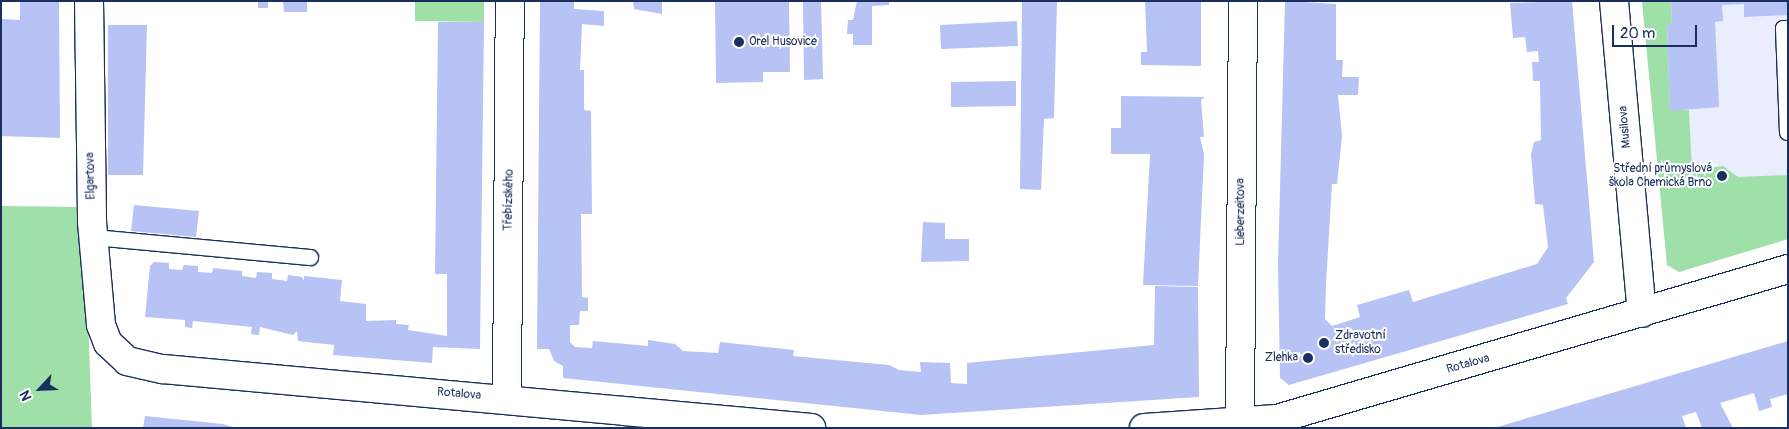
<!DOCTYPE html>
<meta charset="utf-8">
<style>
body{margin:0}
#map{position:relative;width:1789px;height:429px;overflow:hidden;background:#fff;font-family:Pangolin,sans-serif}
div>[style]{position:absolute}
.built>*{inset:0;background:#e9edfc}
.green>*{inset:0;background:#9fdfa8}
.building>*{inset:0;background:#b6c3f4}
.roads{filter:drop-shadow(1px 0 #1b2f5e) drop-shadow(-1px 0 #1b2f5e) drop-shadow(0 1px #1b2f5e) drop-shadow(0 -1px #1b2f5e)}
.service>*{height:15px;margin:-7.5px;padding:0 7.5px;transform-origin:7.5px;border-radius:7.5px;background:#fff}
.minor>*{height:28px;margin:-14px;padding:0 14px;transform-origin:14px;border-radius:14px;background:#fff}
.dots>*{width:14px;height:14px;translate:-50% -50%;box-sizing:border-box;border:2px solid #fff;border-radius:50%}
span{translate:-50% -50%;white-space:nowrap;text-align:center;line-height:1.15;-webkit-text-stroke:4px #fff;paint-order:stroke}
.poi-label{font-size:12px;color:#1b2f5e}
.left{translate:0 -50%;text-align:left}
.right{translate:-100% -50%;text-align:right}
.street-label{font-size:12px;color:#1b2f5e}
.frame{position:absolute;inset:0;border:2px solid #1b2f5e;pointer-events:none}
.north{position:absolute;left:15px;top:364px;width:50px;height:50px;-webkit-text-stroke:4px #fff;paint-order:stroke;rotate:245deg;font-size:14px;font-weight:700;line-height:20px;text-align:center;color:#1b2f5e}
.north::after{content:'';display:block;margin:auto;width:18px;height:22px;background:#1b2f5e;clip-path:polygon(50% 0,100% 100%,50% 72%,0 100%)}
.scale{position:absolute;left:1612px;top:25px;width:85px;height:22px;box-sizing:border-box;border:2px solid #1b2f5e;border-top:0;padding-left:6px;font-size:15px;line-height:18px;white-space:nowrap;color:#1b2f5e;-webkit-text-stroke:4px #fff;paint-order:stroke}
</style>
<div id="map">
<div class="built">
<div style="clip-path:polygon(1642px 1px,1788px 1px,1788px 239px,1679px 272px,1667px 265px)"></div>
</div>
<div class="green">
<div style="clip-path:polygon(415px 1px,484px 1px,484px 22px,415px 21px)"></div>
<div style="clip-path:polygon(1642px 1px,1671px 1px,1672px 24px,1667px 24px,1670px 110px,1689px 110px,1692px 171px,1723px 166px,1738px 177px,1788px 175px,1788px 239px,1679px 272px,1667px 265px)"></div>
<div style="clip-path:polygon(1px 206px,84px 207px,92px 428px,1px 428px)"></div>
</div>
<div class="building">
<div style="clip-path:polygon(20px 1px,59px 1px,60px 138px,1px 136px,1px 19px,20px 20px)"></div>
<div style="clip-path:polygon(258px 1px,268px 1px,268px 8px,258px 8px)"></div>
<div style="clip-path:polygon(283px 1px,307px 1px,307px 12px,284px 12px)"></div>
<div style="clip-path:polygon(540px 1px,574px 1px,574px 9px,604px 11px,604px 26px,582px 24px,580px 70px,584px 70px,584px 110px,591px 111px,592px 214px,581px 214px,582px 297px,588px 298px,588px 311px,580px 311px,579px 325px,570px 325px,570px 342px,575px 347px,592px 348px,593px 341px,648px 346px,648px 340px,675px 344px,683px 351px,718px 353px,720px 342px,794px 350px,793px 356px,889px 365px,899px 370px,921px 372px,920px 362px,950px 363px,951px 383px,967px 384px,967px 363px,1154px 345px,1155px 286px,1198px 287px,1199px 397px,921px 415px,563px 378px,563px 366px,554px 361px,549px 349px,537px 349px)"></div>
<div style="clip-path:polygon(633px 1px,662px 1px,662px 14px,634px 9px)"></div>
<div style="clip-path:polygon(715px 1px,789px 1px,790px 72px,763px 72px,763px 82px,716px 83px)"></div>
<div style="clip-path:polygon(803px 1px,821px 1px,823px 79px,804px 80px)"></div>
<div style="clip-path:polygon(857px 1px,889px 1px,889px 5px,872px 6px,872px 45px,853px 45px,853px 34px,847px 34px,848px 20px,853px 20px)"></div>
<div style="clip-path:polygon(1022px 1px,1057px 1px,1054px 118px,1044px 119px,1041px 190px,1020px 189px)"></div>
<div style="clip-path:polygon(1145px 1px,1201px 1px,1201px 66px,1141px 65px,1141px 52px,1147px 52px)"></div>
<div style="clip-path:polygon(1285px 1px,1336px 4px,1336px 60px,1343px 60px,1342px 77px,1359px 77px,1358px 95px,1338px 95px,1342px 136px,1337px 184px,1332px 184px,1326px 284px,1325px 319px,1332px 326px,1360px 317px,1357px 305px,1409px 290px,1413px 302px,1537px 264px,1548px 247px,1543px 205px,1535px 204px,1531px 154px,1534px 142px,1541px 140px,1540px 81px,1533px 81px,1532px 62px,1539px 62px,1538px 51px,1527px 52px,1525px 37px,1513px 38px,1510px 3px,1572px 1px,1594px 262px,1566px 298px,1568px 304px,1289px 385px,1280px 378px,1278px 265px)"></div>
<div style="clip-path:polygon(1671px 1px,1788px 1px,1788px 15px,1744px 17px,1744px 4px,1722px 5px,1723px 21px,1715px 22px,1719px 107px,1670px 111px,1667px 24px,1672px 24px)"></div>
<div style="clip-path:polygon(1017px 21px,1018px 46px,941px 49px,940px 25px)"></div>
<div style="clip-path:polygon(438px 22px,484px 22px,480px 349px,433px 347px,432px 363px,333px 355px,334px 345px,298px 341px,297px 331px,293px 335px,260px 327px,259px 335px,251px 334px,252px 327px,193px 321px,192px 328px,185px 327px,185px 320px,145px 317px,150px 266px,154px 262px,169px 263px,169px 269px,182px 270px,184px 265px,198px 266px,198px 272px,212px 273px,213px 268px,242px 271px,242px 276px,256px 278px,257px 272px,272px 273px,272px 279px,287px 281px,288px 275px,302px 277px,304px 281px,304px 276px,342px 280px,340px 301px,366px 304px,366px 321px,396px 320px,396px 324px,409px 325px,408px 330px,447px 336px,447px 274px,435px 274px)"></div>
<div style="clip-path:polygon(108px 25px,147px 25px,143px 175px,108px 175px)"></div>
<div style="clip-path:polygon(1016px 81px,1016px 106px,951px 107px,951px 82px)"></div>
<div style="clip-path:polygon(1121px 96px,1205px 97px,1201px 100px,1204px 137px,1200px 137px,1204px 155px,1198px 286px,1143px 285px,1150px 154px,1111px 154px,1111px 128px,1121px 128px)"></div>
<div style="clip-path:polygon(134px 205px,199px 211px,196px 237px,131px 231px)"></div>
<div style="clip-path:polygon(923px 222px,945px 223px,945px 239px,969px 239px,969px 261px,921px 262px)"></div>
<div style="clip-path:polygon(1788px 341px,1788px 394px,1770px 399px,1772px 407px,1759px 411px,1754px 393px,1720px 403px,1733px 428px,1702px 428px,1696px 412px,1682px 416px,1686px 428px,1494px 428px)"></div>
<div style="clip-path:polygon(145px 416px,223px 424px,236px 428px,143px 428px)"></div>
</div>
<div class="roads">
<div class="service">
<div style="left:1787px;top:132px;width:104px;rotate:-92.2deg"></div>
<div style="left:1783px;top:28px;width:5px"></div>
<div style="left:93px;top:237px;width:218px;rotate:5.3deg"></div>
</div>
<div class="minor">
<div style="left:89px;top:1px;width:221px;rotate:89.2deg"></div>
<div style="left:92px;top:222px;width:103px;rotate:85deg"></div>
<div style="left:101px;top:325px;width:19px;rotate:69deg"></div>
<div style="left:108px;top:343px;width:26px;rotate:43deg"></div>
<div style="left:127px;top:361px;width:37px;rotate:13deg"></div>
<div style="left:163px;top:369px;width:651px;rotate:5.2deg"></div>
<div style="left:1614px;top:1px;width:313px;rotate:84.9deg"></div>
<div style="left:507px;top:398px;width:397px;rotate:-89.6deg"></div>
<div style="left:1240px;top:423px;width:422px;rotate:-89.6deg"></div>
<div style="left:1144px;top:428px;width:133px;rotate:-3.9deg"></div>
<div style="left:1277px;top:419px;width:533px;rotate:-16.36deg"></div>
</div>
</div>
<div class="dots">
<div style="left:739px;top:42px;background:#1b2f5e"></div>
<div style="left:1722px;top:176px;background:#1b2f5e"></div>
<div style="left:1324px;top:343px;background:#1b2f5e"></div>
<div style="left:1308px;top:358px;background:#1b2f5e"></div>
</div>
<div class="poi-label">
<span class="left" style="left:749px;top:42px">Orel Husovice</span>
<span class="right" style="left:1712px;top:176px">Střední průmyslová<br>škola Chemická Brno</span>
<span class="left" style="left:1335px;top:343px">Zdravotní<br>středisko</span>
<span class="right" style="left:1298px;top:358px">Zlehka</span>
</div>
<div class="street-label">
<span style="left:1625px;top:127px;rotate:-95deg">Musilova</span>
<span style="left:91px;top:176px;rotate:-91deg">Elgartova</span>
<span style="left:509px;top:200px;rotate:-89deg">Třebízského</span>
<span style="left:1241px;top:212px;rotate:-90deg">Lieberzeitova</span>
<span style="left:1468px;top:364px;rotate:-16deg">Rotalova</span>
<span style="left:459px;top:394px;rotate:5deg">Rotalova</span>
</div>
<div class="frame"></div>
<div class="north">N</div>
<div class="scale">20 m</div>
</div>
